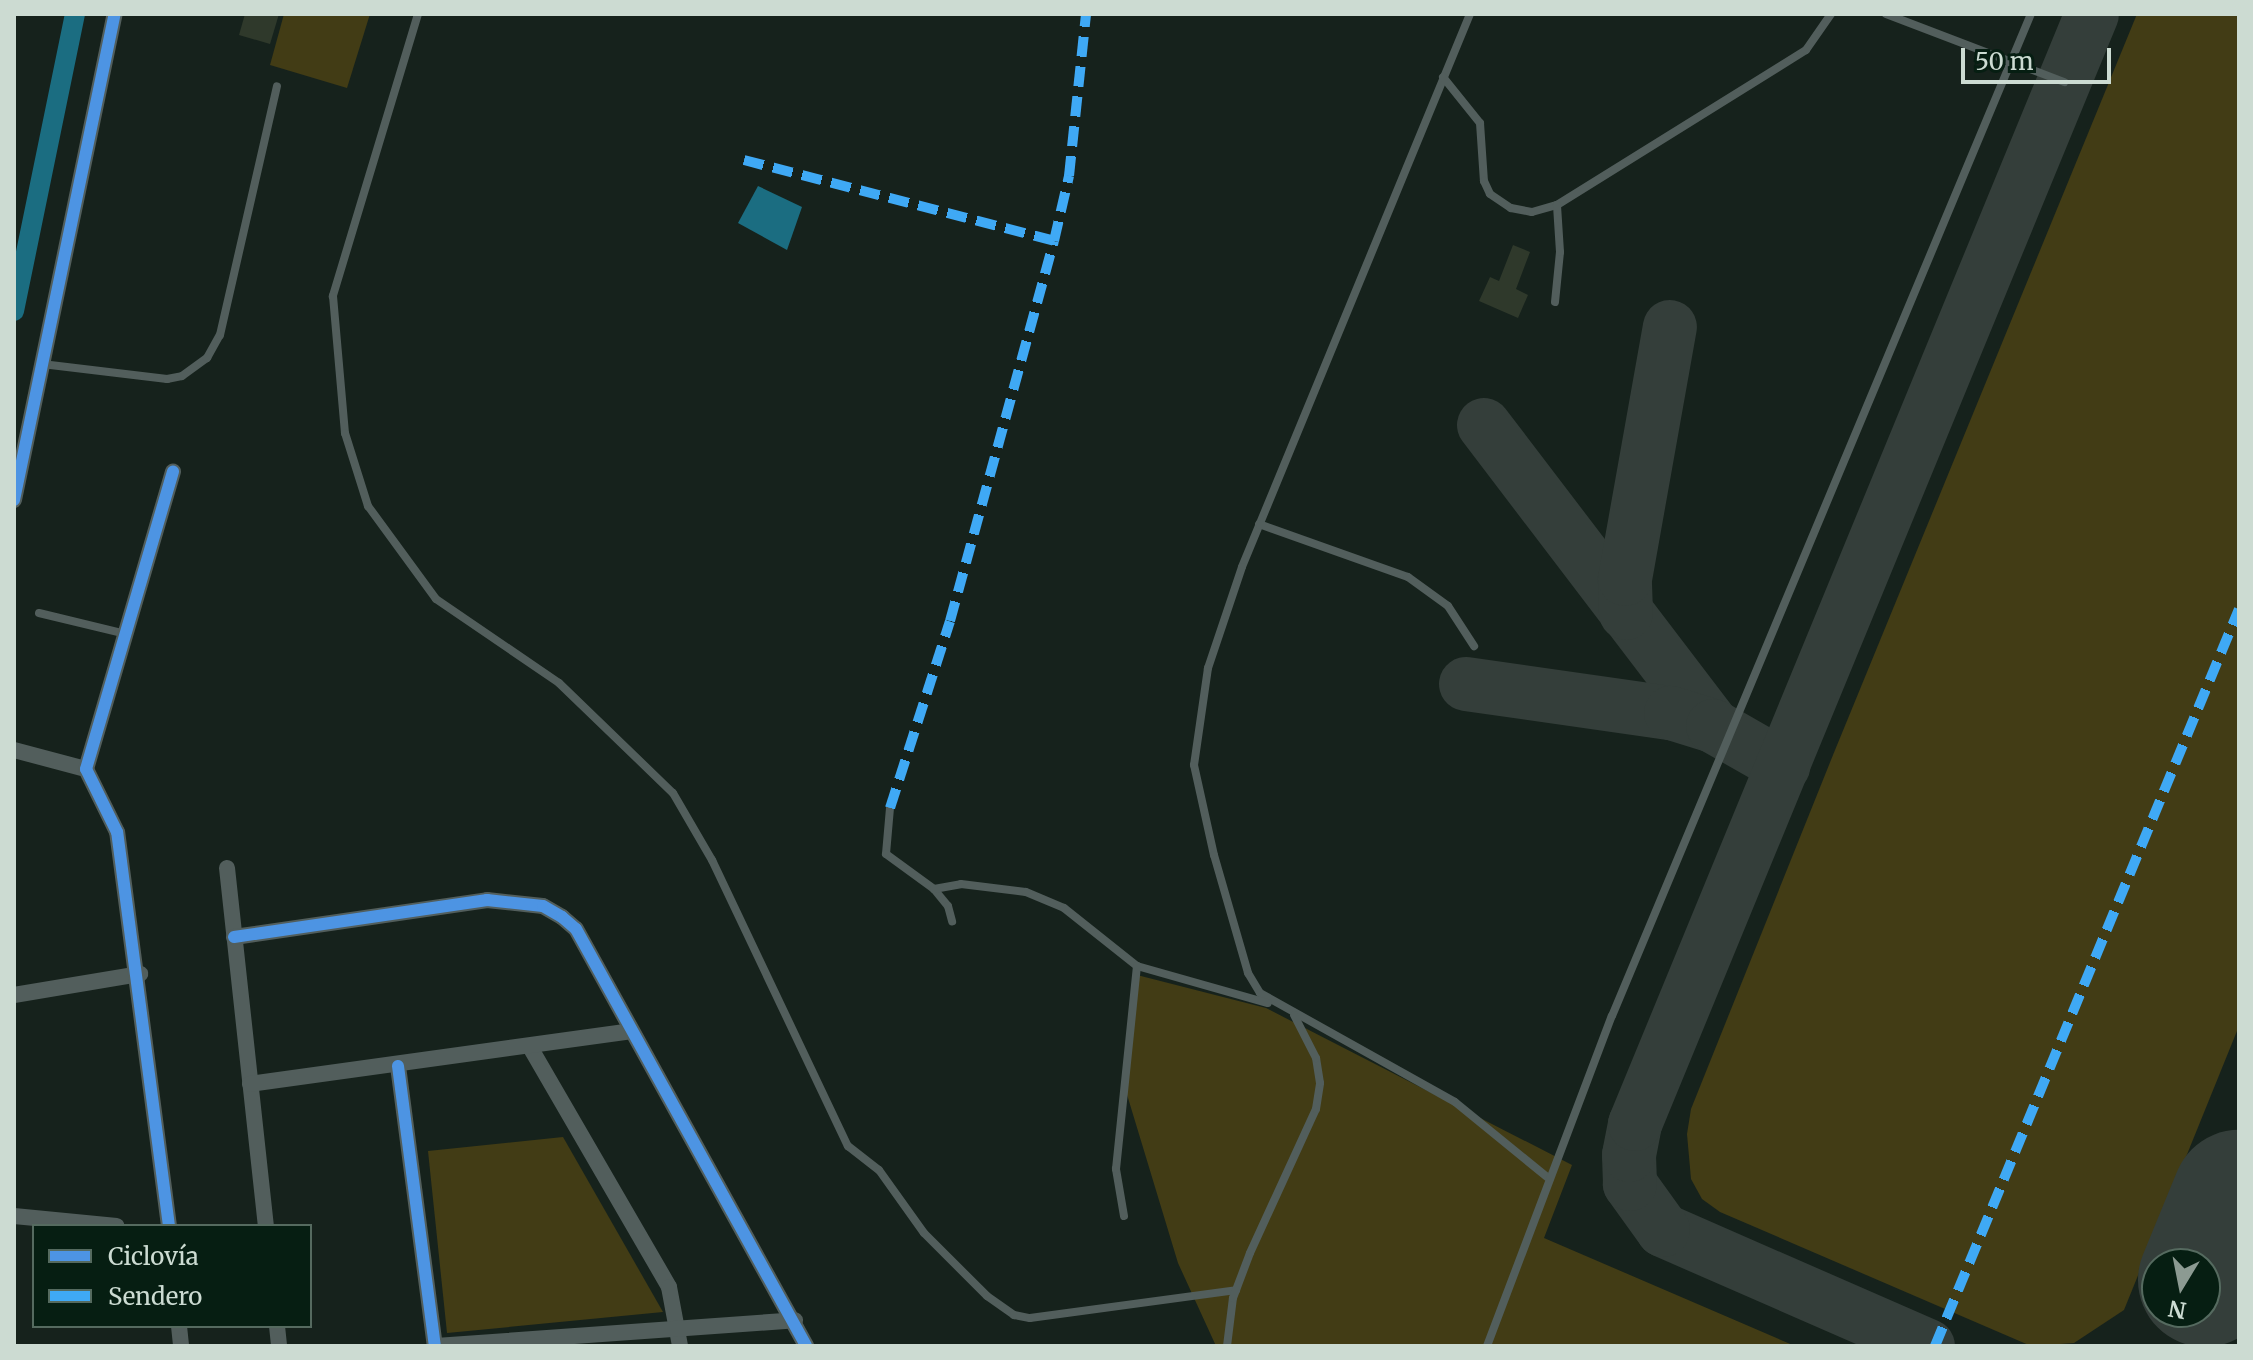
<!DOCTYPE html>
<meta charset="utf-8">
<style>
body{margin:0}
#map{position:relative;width:2253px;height:1360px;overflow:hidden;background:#16221c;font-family:Merriweather,serif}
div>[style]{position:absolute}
.green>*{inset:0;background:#423c15}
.water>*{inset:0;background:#1b6d81}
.canal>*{height:20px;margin:-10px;padding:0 10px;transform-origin:10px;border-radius:10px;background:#1b6d81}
.taxiway>*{height:54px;margin:-27px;padding:0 27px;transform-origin:27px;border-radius:27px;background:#343e3a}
.runway>*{height:134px;margin:-67px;padding:0 67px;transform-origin:67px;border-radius:67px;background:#343e3a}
.building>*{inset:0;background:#2f392b}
.lane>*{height:8px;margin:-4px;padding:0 4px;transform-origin:4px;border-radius:4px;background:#525e5c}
.street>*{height:16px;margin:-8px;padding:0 8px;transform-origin:8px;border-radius:8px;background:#525e5c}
.quiet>*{height:10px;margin-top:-5px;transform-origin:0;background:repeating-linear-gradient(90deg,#3fa9f5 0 20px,transparent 0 30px)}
.cycleway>*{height:12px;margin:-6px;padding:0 6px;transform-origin:6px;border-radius:6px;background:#4d94e3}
span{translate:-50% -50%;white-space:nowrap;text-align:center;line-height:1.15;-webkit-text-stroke:6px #061e12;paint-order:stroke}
.frame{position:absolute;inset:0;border:16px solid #ccdbd2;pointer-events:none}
.legend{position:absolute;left:32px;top:1224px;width:280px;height:104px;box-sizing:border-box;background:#061e12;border:2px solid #556a5f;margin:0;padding:10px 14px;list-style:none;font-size:24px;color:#ccdbd2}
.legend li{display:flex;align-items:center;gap:16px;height:40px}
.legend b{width:40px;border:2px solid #556a5f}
.north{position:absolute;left:2141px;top:1248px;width:80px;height:80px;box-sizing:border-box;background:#061e12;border:2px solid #556a5f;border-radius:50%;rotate:190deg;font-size:22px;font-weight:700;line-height:32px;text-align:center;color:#ccdbd2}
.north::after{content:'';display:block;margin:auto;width:28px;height:36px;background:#8c9a92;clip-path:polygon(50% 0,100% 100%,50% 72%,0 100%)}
.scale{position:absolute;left:1961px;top:48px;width:150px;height:36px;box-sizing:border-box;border:4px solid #ccdbd2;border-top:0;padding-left:10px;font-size:24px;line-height:28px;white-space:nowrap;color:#ccdbd2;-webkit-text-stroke:6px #061e12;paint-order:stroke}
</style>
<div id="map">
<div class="green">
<div style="clip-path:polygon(284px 14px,370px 14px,347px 88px,270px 65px)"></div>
<div style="clip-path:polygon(2137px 14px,2239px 14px,2239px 1026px,2124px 1310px,2074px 1343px,2031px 1346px,1720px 1212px,1702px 1199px,1691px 1179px,1687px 1134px,1691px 1109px,1833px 755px)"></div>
<div style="clip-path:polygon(1137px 975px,1266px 1008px,1572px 1165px,1544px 1238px,1795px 1346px,1216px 1346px,1178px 1263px,1125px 1088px)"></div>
<div style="clip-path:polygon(563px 1137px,663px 1312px,447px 1333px,428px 1151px)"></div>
</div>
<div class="water">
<div style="clip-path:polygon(758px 186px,802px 207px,787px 250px,738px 223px)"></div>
</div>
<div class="canal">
<div style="left:14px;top:311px;width:303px;rotate:-78.4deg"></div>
</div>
<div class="taxiway">
<div style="left:1484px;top:425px;width:378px;rotate:52.7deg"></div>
<div style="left:1626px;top:613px;width:34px;rotate:-92deg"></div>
<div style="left:1625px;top:579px;width:256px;rotate:-79.9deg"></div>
<div style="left:1466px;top:684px;width:207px;rotate:8.1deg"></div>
<div style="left:1671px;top:713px;width:44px;rotate:17.2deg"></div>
<div style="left:1713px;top:726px;width:81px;rotate:29.7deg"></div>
<div style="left:1928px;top:1346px;width:289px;rotate:-156.4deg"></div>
<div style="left:1663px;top:1230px;width:57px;rotate:-125.7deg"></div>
<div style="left:1630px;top:1184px;width:29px;rotate:-92deg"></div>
<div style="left:1629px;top:1155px;width:32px;rotate:-79deg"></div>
<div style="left:1635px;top:1124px;width:1200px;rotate:-67.62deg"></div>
</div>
<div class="runway">
<div style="left:2205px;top:1280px;width:90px;rotate:-67.7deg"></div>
</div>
<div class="building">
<div style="clip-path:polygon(245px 14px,279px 14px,270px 44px,239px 35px)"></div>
<div style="clip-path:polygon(1513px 245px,1530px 252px,1516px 289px,1528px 295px,1518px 318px,1479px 301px,1490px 277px,1499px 281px)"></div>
</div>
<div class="lane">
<div style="left:418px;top:14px;width:295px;rotate:106.8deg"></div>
<div style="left:333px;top:296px;width:138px;rotate:85deg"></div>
<div style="left:345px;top:433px;width:77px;rotate:72.5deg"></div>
<div style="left:368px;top:506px;width:115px;rotate:53.8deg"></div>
<div style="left:436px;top:599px;width:149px;rotate:34.3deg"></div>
<div style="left:559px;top:683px;width:158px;rotate:44deg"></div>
<div style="left:673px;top:793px;width:78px;rotate:59.8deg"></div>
<div style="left:712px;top:860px;width:317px;rotate:64.6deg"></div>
<div style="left:848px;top:1146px;width:39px;rotate:38deg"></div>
<div style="left:879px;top:1170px;width:77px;rotate:54.5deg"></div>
<div style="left:924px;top:1233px;width:89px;rotate:45deg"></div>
<div style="left:987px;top:1296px;width:33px;rotate:35deg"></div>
<div style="left:1014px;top:1315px;width:16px;rotate:11deg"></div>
<div style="left:1030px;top:1318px;width:208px;rotate:-7.7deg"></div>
<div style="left:1470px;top:14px;width:598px;rotate:112.41deg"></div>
<div style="left:1242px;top:567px;width:107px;rotate:108.6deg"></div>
<div style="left:1208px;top:668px;width:98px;rotate:98.2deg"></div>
<div style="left:1194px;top:765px;width:92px;rotate:77.5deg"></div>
<div style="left:1214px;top:855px;width:123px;rotate:73.9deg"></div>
<div style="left:1248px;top:973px;width:23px;rotate:59deg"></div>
<div style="left:1260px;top:993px;width:223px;rotate:29.2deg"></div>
<div style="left:1455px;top:1102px;width:119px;rotate:39.2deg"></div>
<div style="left:1886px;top:14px;width:191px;rotate:20.9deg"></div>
<div style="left:1443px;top:77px;width:59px;rotate:51.2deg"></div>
<div style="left:1480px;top:123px;width:58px;rotate:86.1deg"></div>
<div style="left:1484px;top:181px;width:14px;rotate:65deg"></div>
<div style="left:1490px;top:194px;width:25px;rotate:34deg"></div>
<div style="left:1511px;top:208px;width:21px;rotate:11deg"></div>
<div style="left:1532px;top:212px;width:26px;rotate:-16deg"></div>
<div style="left:1557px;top:205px;width:293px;rotate:-31.9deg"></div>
<div style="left:1806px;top:50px;width:44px;rotate:-55.2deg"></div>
<div style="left:1555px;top:302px;width:50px;rotate:-84.3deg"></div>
<div style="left:1560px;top:252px;width:47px;rotate:-93.7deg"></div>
<div style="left:42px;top:364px;width:126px;rotate:6.8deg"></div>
<div style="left:167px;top:379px;width:15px;rotate:-11deg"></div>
<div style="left:182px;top:376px;width:31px;rotate:-36deg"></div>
<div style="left:207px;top:358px;width:26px;rotate:-61deg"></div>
<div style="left:220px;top:335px;width:255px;rotate:-77.1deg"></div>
<div style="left:1259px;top:524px;width:158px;rotate:19.6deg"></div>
<div style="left:1408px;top:577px;width:49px;rotate:35.9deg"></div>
<div style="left:1448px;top:606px;width:48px;rotate:57deg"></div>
<div style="left:39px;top:613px;width:89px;rotate:13.6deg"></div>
<div style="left:890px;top:808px;width:46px;rotate:95deg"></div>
<div style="left:886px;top:854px;width:59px;rotate:36.1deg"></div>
<div style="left:934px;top:889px;width:22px;rotate:51deg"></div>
<div style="left:948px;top:906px;width:16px;rotate:75deg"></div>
<div style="left:934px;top:889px;width:27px;rotate:-10deg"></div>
<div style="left:961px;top:884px;width:65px;rotate:7deg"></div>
<div style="left:1026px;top:892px;width:41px;rotate:22.8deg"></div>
<div style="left:1064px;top:908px;width:93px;rotate:38.5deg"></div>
<div style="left:1137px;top:966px;width:136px;rotate:15.8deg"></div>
<div style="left:1124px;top:1216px;width:48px;rotate:-99.7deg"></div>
<div style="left:1116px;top:1169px;width:204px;rotate:-84.1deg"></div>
<div style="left:1227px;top:1346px;width:48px;rotate:-82.9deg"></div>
<div style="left:1233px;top:1298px;width:48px;rotate:-69.3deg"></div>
<div style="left:1250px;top:1253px;width:158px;rotate:-65.4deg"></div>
<div style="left:1316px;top:1109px;width:26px;rotate:-81deg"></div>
<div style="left:1320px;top:1083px;width:25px;rotate:-99deg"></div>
<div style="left:1316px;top:1058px;width:48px;rotate:-117.1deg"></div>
<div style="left:1487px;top:1346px;width:353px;rotate:-69.3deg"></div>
<div style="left:1612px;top:1016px;width:1086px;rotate:-67.31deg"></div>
</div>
<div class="street">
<div style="left:14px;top:500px;width:496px;rotate:-78.3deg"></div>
<div style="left:14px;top:750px;width:74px;rotate:14.8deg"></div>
<div style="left:227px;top:868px;width:360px;rotate:83.8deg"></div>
<div style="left:234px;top:937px;width:256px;rotate:-8.3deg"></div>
<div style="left:487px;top:900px;width:56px;rotate:6.1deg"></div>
<div style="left:543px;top:906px;width:22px;rotate:30deg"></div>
<div style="left:562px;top:917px;width:18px;rotate:41deg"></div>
<div style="left:576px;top:929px;width:476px;rotate:61.1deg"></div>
<div style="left:14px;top:995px;width:128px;rotate:-9.5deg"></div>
<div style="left:530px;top:1047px;width:277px;rotate:59.9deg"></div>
<div style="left:669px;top:1287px;width:60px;rotate:79.4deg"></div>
<div style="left:398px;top:1066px;width:282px;rotate:82.5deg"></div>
<div style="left:250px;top:1084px;width:384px;rotate:-7.9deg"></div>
<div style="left:14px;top:1216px;width:103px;rotate:5.5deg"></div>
<div style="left:169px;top:1226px;width:397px;rotate:-97.5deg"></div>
<div style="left:117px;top:832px;width:70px;rotate:-116.2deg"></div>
<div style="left:86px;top:769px;width:310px;rotate:-73.7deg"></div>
<div style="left:179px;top:1326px;width:20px;rotate:84deg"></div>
<div style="left:277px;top:1326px;width:20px;rotate:84deg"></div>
<div style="left:436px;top:1346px;width:360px;rotate:-4.1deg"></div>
</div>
<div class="quiet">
<div style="left:744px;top:160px;width:320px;rotate:14.6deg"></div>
<div style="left:890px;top:808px;width:196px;rotate:-72.2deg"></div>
<div style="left:950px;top:621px;width:394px;rotate:-74.7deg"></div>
<div style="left:1054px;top:241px;width:67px;rotate:-77deg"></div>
<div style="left:1069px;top:176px;width:163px;rotate:-84deg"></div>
<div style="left:1935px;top:1346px;width:797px;rotate:-67.58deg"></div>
</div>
<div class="cycleway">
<div style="left:14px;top:500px;width:496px;rotate:-78.3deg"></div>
<div style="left:234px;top:937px;width:256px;rotate:-8.3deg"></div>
<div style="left:487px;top:900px;width:56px;rotate:6.1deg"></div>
<div style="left:543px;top:906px;width:22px;rotate:30deg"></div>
<div style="left:562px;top:917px;width:18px;rotate:41deg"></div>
<div style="left:576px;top:929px;width:476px;rotate:61.1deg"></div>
<div style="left:398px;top:1066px;width:282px;rotate:82.5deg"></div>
<div style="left:169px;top:1226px;width:397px;rotate:-97.5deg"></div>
<div style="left:117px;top:832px;width:70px;rotate:-116.2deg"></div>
<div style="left:86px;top:769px;width:310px;rotate:-73.7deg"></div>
</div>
<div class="frame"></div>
<ul class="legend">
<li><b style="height:10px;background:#4d94e3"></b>Ciclovía</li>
<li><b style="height:10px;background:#3fa9f5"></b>Sendero</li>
</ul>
<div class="north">N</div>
<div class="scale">50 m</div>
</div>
